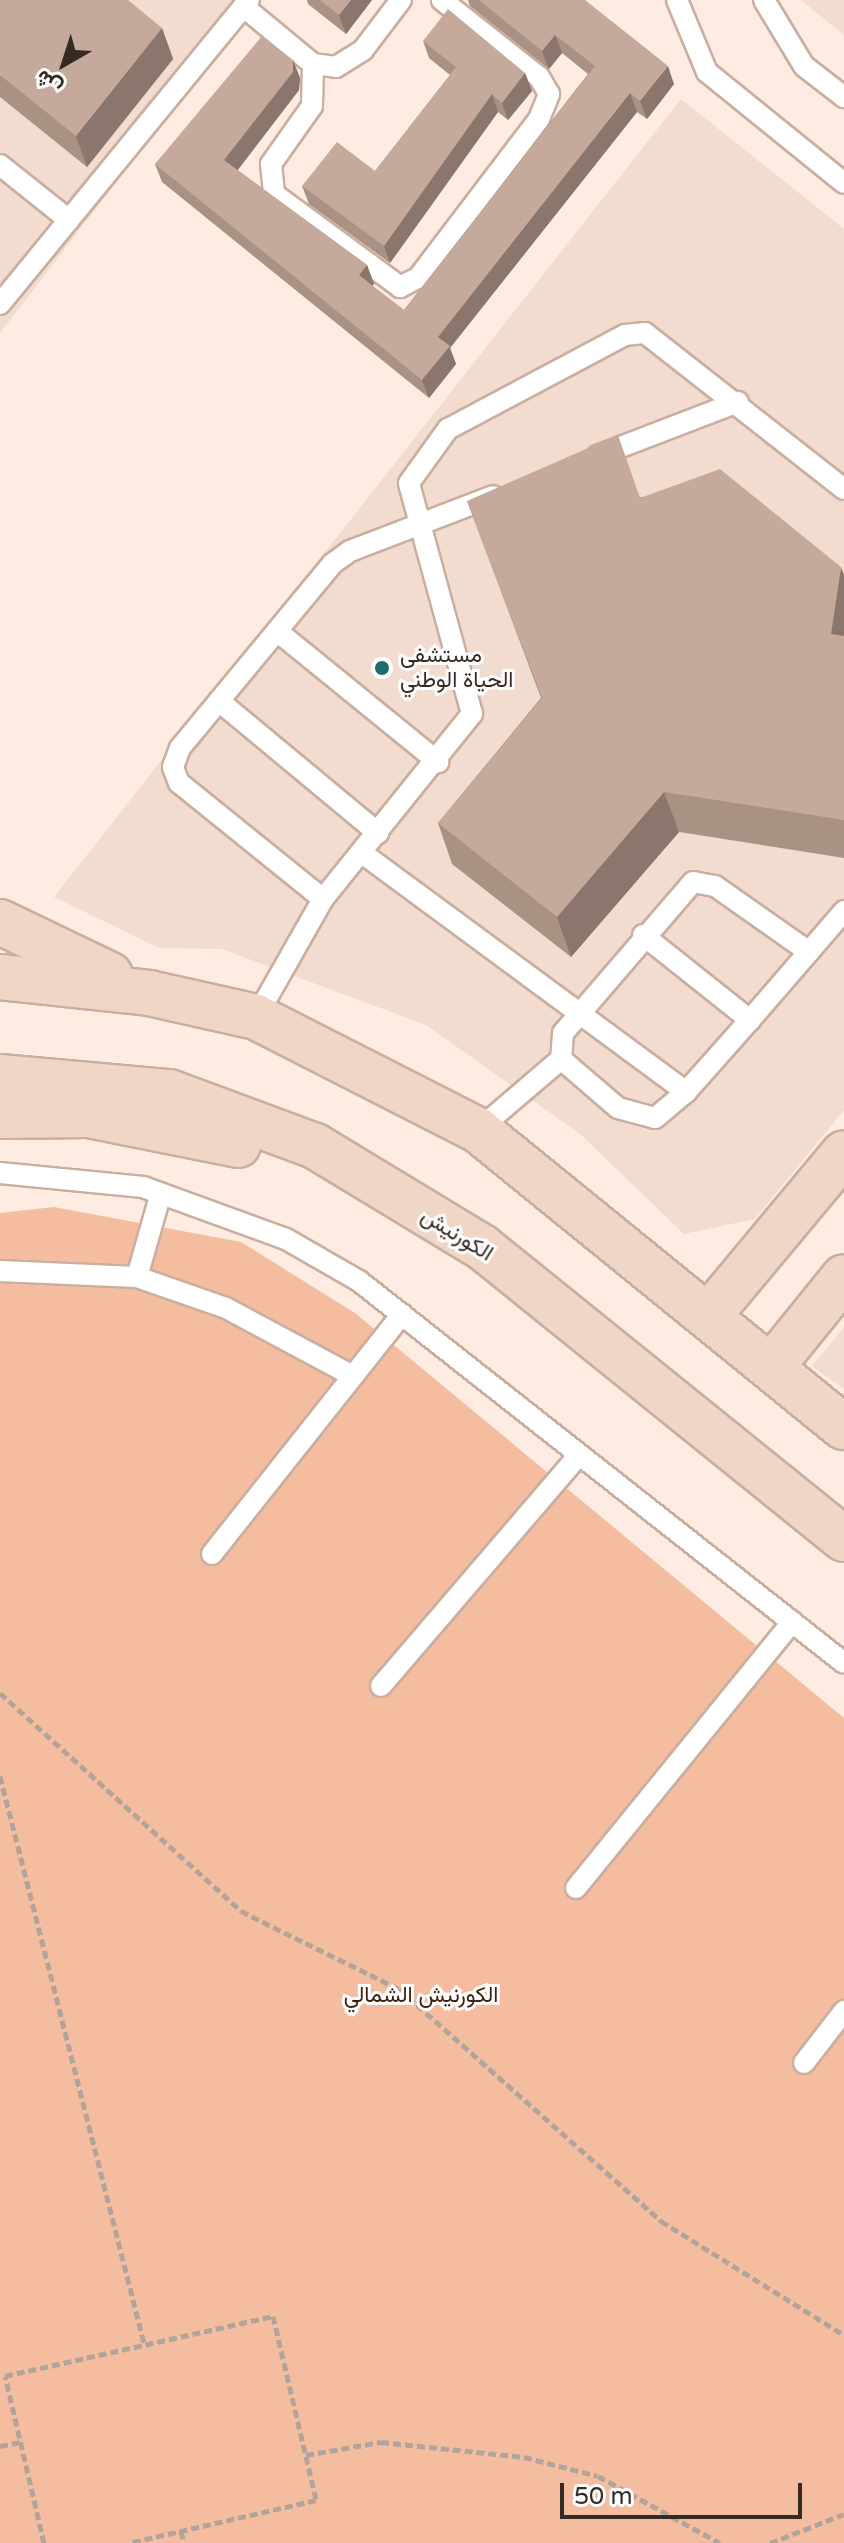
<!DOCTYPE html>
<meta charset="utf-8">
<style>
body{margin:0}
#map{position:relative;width:844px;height:2543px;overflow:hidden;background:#feece2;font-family:"Varela Round",Vazirmatn,sans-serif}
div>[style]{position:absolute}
.built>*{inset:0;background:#f2dcd0}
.green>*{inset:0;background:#f5bd9f}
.path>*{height:5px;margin-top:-2.5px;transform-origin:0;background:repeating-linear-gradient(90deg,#b3a49b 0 8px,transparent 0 12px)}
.roads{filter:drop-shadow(2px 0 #caae9f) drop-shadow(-2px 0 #caae9f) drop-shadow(0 2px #caae9f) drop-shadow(0 -2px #caae9f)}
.lane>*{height:20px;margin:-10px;padding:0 10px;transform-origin:10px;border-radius:10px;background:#fff}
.secondary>*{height:44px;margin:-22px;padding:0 22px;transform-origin:22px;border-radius:22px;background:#f0d6c7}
.wall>*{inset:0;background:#a99184}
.shaded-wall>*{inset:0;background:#8a766c}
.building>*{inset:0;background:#c5a99a}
.dots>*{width:22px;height:22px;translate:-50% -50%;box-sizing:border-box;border:4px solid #fdfdfd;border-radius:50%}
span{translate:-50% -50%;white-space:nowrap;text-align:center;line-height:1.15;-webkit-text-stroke:6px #fdfdfd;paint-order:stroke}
.poi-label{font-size:22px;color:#352a24}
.left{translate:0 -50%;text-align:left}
.street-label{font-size:22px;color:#352a24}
.park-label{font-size:22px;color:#40210d}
.north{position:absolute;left:24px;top:24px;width:80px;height:80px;-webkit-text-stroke:6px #fdfdfd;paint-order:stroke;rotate:219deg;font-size:22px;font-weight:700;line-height:32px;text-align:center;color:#352a24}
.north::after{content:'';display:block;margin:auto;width:28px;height:36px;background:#352a24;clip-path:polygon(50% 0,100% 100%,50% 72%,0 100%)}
.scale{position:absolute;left:560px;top:2483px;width:242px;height:36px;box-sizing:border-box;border:4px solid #352a24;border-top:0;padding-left:10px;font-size:24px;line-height:28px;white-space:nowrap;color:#352a24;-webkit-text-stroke:6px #fdfdfd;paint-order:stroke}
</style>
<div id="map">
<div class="built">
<div style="clip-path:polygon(0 0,257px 0,0 333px)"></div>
<div style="clip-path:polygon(801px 0,844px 0,844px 35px)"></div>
<div style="clip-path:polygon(681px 99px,844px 229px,844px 598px,482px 542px,556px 738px,679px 832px,844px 858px,844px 1110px,755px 1219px,684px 1234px,580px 1134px,426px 1025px,222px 949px,159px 948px,54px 897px)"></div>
<div style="clip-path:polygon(844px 1327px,844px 1389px,812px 1366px)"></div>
</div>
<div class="green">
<div style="clip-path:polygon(54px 1207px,241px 1242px,355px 1313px,844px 1718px,844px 2543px,0 2543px,0 1213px)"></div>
</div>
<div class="path">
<div style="left:0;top:1693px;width:325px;rotate:42.1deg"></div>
<div style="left:241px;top:1911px;width:176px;rotate:26.3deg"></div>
<div style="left:399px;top:1989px;width:350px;rotate:41.5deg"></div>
<div style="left:661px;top:2221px;width:216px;rotate:31.9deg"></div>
<div style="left:0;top:1776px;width:585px;rotate:75.75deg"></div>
<div style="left:0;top:2446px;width:21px;rotate:-11deg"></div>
<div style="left:306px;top:2455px;width:76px;rotate:-9.8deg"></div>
<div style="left:381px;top:2442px;width:144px;rotate:6deg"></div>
<div style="left:524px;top:2457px;width:76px;rotate:14.4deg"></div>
<div style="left:598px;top:2476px;width:139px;rotate:28.8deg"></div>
<div style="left:181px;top:2531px;width:12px;rotate:76deg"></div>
<div style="left:44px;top:2543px;width:171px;rotate:-103.1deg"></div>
<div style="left:5px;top:2376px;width:275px;rotate:-12.6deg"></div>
<div style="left:273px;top:2316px;width:189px;rotate:76.8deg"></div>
<div style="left:316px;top:2500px;width:192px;rotate:167.1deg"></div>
<div style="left:770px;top:2543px;width:79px;rotate:-21.4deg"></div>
</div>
<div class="roads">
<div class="lane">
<div style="left:677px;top:0;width:78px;rotate:67.4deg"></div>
<div style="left:707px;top:72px;width:176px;rotate:39deg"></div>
<div style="left:764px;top:0;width:77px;rotate:58.8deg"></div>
<div style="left:804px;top:66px;width:51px;rotate:37.8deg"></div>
<div style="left:244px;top:7px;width:89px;rotate:39.6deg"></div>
<div style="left:313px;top:64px;width:23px;rotate:7deg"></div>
<div style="left:336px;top:67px;width:32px;rotate:-32deg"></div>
<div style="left:363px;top:50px;width:63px;rotate:-52.8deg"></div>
<div style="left:313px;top:64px;width:42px;rotate:91.4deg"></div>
<div style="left:312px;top:106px;width:71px;rotate:125.3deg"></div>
<div style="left:271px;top:164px;width:30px;rotate:84deg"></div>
<div style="left:274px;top:194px;width:157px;rotate:36.4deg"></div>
<div style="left:400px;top:287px;width:20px;rotate:-27deg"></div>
<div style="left:418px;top:278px;width:200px;rotate:-52.7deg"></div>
<div style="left:539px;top:119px;width:27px;rotate:-68deg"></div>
<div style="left:549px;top:94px;width:20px;rotate:-120deg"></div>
<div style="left:539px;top:77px;width:124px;rotate:-141.6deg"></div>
<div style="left:0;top:165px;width:88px;rotate:38.6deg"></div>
<div style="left:0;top:304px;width:393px;rotate:-50.7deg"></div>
<div style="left:597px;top:456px;width:151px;rotate:-21deg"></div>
<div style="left:277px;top:631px;width:208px;rotate:39.1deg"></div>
<div style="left:219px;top:701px;width:207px;rotate:39.7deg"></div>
<div style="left:362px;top:853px;width:403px;rotate:36.4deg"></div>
<div style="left:323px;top:899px;width:185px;rotate:-141.1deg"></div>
<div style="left:179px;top:783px;width:17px;rotate:-111deg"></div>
<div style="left:173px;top:767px;width:20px;rotate:-70deg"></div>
<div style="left:180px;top:748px;width:239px;rotate:-50.4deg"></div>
<div style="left:332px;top:564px;width:22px;rotate:-36deg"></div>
<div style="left:350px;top:551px;width:153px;rotate:-21deg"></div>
<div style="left:643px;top:935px;width:137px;rotate:38.5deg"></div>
<div style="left:809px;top:952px;width:115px;rotate:-144.9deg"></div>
<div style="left:715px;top:886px;width:22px;rotate:-170deg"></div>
<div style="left:693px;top:882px;width:199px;rotate:130.7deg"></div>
<div style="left:563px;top:1033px;width:26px;rotate:94deg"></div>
<div style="left:561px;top:1059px;width:75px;rotate:40.7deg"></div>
<div style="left:618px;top:1108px;width:38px;rotate:15deg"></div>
<div style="left:655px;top:1118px;width:40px;rotate:-40deg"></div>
<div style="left:686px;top:1092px;width:96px;rotate:-48.4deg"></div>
<div style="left:750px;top:1020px;width:144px;rotate:-49.2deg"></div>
<div style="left:256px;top:1017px;width:136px;rotate:-60.4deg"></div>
<div style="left:323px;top:899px;width:238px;rotate:-51.2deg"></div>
<div style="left:472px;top:714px;width:239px;rotate:-105.3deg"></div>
<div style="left:409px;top:483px;width:67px;rotate:-54.2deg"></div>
<div style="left:448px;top:429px;width:200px;rotate:-28deg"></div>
<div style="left:625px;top:335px;width:20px;rotate:-6deg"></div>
<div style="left:645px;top:333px;width:253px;rotate:38.1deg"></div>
<div style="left:478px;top:1130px;width:109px;rotate:-40.5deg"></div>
<div style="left:0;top:1173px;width:144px;rotate:5.6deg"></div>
<div style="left:143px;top:1187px;width:152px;rotate:20deg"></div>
<div style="left:286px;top:1239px;width:84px;rotate:29.9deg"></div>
<div style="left:359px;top:1281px;width:617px;rotate:38.22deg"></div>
<div style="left:0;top:1271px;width:137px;rotate:2.5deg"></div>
<div style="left:137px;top:1277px;width:94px;rotate:19.2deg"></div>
<div style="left:226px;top:1308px;width:144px;rotate:28.2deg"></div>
<div style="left:137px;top:1277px;width:87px;rotate:-74.1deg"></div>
<div style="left:212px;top:1554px;width:306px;rotate:-51.6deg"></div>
<div style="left:381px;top:1686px;width:304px;rotate:-49.4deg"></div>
<div style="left:576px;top:1888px;width:343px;rotate:-50.9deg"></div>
<div style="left:804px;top:2063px;width:66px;rotate:-52.4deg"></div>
</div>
<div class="secondary">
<div style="left:0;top:922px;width:122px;rotate:25.7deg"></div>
<div style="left:0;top:977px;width:150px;rotate:6.1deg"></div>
<div style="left:149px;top:993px;width:110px;rotate:12.6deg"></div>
<div style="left:256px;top:1017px;width:249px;rotate:27deg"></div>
<div style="left:478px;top:1130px;width:471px;rotate:39.1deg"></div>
<div style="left:0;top:1077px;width:170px;rotate:5.1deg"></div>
<div style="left:169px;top:1092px;width:156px;rotate:20.3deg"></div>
<div style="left:315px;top:1146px;width:195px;rotate:31.2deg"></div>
<div style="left:482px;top:1247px;width:465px;rotate:38.9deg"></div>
<div style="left:0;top:1116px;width:88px;rotate:-0.7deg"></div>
<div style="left:88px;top:1115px;width:153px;rotate:11.3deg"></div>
<div style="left:710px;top:1314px;width:209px;rotate:-50.2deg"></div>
<div style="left:772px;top:1366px;width:114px;rotate:-51deg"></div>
</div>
</div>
<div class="wall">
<div style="clip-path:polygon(0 0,162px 28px,173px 59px,87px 167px,0 97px)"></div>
<div style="clip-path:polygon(307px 0,372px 0,346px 34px,308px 4px)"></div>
<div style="clip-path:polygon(468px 0,585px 0,674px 84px,647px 119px,637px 112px,450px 348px,456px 364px,429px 398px,162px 182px,155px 164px,293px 60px,300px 78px,299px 90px,237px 170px,367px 265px,374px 284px,372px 286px,404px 310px,588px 74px,562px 53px,549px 69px,470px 6px)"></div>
<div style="clip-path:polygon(423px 41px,525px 73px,532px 91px,508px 120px,498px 112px,390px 263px,309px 204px,302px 186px,375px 171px,450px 75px,429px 58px)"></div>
<div style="clip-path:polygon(641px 497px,844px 575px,844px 858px,679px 832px,571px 957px,452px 864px,438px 823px,541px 698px,467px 501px)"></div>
</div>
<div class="shaded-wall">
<div style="clip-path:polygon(351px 0,372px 0,346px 34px,339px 15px)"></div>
<div style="clip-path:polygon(162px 28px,173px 59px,87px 167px,76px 136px)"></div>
<div style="clip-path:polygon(555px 35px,562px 53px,549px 69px,542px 51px)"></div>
<div style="clip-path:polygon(293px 60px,300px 78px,299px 90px,231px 179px,224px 160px)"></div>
<div style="clip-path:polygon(668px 66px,674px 84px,647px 119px,640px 101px)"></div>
<div style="clip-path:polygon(525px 73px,532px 91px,508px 120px,502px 103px)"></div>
<div style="clip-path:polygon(630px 93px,637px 112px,450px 348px,456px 364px,429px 398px,422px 380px,438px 337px)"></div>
<div style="clip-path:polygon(492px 94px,498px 112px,390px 263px,384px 246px)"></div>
<div style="clip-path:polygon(367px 265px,374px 284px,366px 294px,359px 275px)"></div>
<div style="clip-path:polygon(841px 567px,844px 575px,844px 671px,831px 634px)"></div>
<div style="clip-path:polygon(664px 792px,679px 832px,571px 957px,557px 917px)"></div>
</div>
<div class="building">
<div style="clip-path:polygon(0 0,128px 0,162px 28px,76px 136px,0 75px)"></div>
<div style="clip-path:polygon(320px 0,351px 0,339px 15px)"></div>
<div style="clip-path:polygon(479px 0,585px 0,668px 66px,640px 101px,630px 93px,438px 337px,450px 346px,422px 380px,155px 164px,262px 36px,293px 60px,293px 72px,224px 160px,367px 265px,359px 275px,404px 310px,595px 66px,555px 35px,542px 51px)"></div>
<div style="clip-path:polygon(448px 9px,525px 73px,502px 103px,492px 94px,384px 246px,302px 186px,337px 142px,375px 171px,456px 67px,423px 41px)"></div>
<div style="clip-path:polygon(618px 435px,640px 498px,720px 469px,841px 567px,831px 634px,844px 636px,844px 820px,664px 792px,557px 917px,438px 823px,542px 698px,467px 501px)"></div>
</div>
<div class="dots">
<div style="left:382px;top:668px;background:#1e6b6f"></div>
</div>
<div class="poi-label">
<span class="left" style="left:400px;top:668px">مستشفى<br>الحياة الوطني</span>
</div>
<div class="street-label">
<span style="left:457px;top:1235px;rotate:32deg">الكورنيش</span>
</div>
<div class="park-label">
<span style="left:421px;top:1996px">الكورنيش الشمالي</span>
</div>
<div class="north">ش</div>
<div class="scale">50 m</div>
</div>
